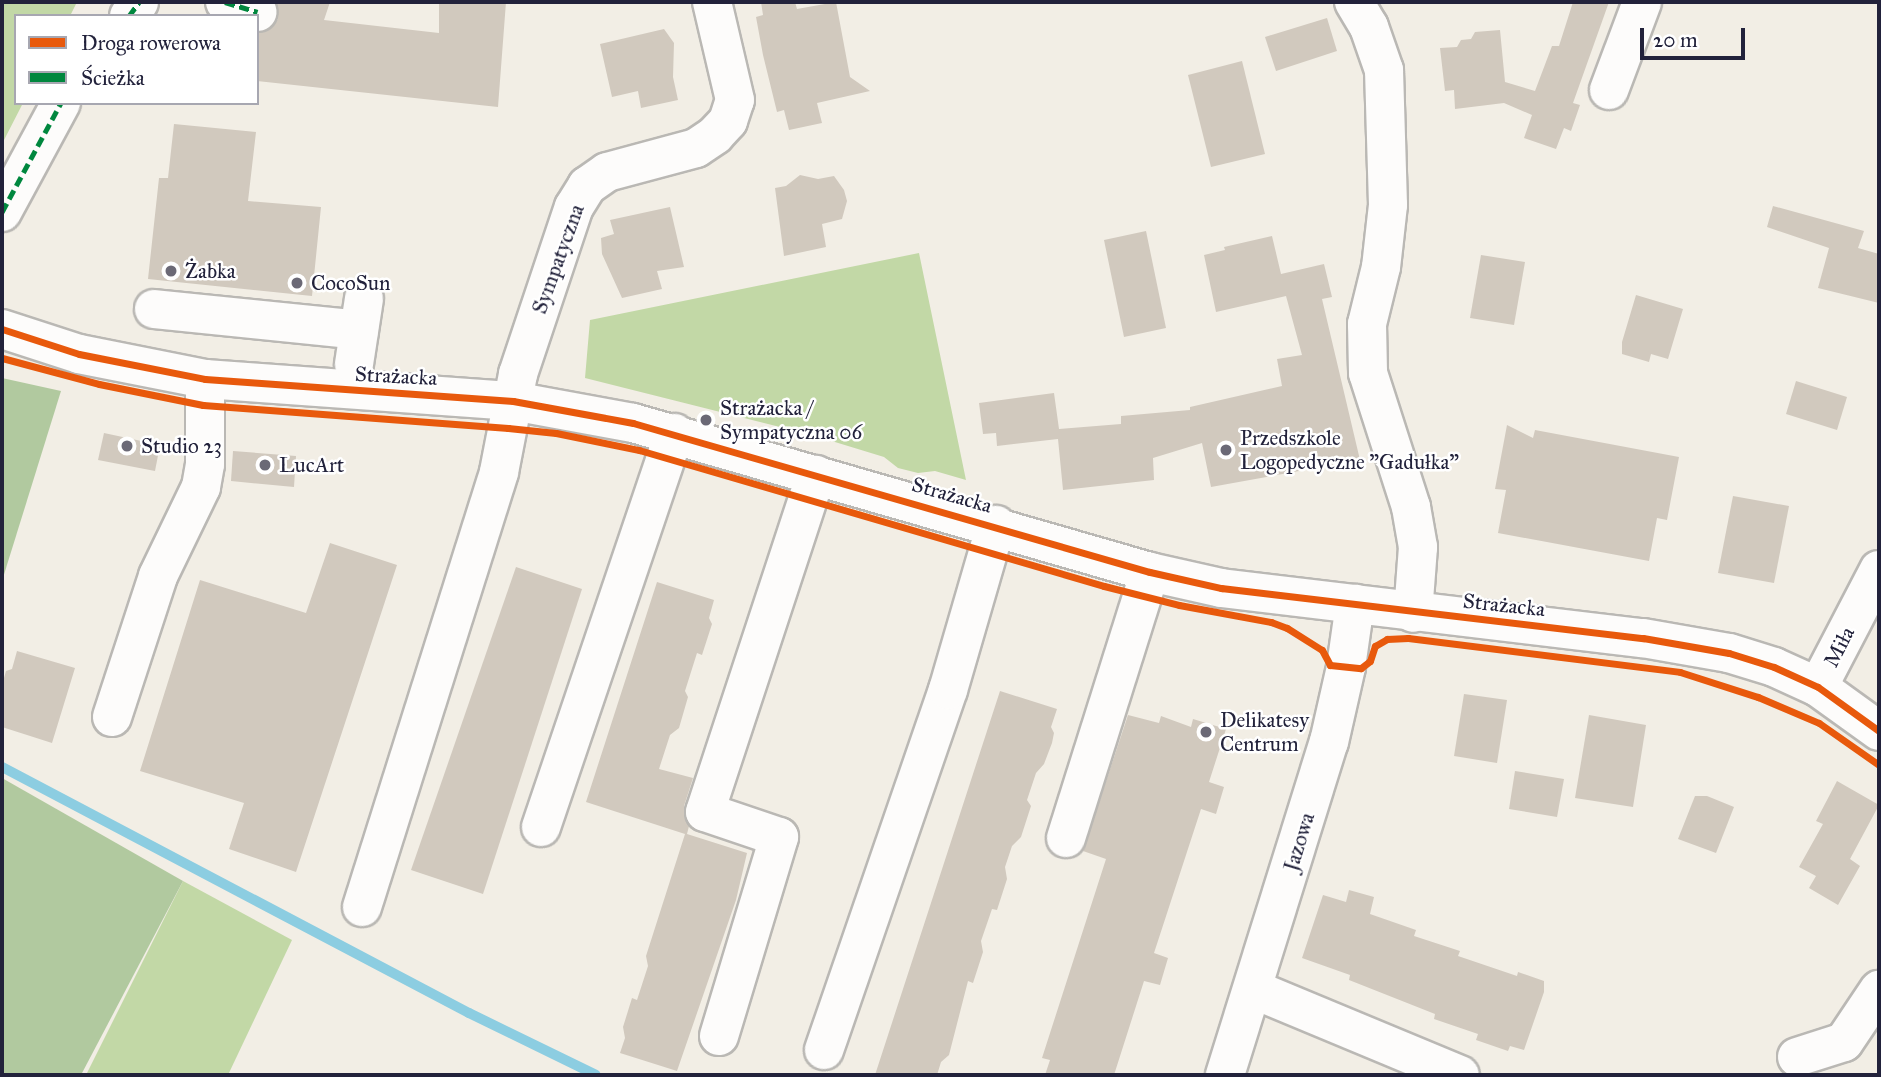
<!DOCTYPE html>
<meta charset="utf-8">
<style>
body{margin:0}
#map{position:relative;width:1881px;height:1077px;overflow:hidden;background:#f2eee5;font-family:"IM FELL Great Primer",serif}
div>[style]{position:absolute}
.green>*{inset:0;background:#c2d8a6}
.forest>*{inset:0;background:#b1c99f}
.stream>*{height:10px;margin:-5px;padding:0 5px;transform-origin:5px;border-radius:5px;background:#8ccde1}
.building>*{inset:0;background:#d1c9be}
.roads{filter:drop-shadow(2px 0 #bab8b4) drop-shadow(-2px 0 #bab8b4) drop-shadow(0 2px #bab8b4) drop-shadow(0 -2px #bab8b4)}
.minor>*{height:38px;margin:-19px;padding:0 19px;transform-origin:19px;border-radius:19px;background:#fdfcfb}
.quiet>*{height:5px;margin-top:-2.5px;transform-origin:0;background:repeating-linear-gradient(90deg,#00873e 0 10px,transparent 0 15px)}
.cycleway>*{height:7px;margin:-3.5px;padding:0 3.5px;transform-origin:3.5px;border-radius:3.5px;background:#e8590c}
.dots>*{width:19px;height:19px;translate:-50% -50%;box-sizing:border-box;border:4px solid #fff;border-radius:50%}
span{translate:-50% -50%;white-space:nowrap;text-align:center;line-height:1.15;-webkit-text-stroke:5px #fff;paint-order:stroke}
.street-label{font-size:21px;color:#22223b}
.poi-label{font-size:21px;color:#22223b}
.left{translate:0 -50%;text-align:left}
.frame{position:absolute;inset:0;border:4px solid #22223b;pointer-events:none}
.legend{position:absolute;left:14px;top:14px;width:245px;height:91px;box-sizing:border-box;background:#fff;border:2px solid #a7a7b1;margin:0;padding:9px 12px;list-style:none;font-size:21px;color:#22223b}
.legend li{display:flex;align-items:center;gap:14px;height:35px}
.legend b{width:35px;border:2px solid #a7a7b1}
.scale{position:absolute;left:1640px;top:28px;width:105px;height:32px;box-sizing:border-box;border:4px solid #22223b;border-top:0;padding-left:9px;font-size:21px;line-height:24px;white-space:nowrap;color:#22223b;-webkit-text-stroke:5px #fff;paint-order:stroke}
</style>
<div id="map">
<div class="green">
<div style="clip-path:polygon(2px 2px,77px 2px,70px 16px,16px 16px,16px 103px,23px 103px,2px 144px)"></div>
<div style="clip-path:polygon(919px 253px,966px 480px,935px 471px,918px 473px,898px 468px,884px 457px,812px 435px,585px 378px,590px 320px)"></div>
<div style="clip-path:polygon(183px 881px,292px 940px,228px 1075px,86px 1075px)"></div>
</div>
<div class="forest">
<div style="clip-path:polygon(2px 378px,61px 391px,2px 581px)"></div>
<div style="clip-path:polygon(2px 778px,183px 881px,81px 1075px,2px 1074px)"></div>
</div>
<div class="stream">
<div style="left:2px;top:767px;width:528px;rotate:27.78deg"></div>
<div style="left:469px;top:1013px;width:141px;rotate:26deg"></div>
</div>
<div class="building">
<div style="clip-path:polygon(276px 2px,330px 2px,324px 20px,439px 33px,439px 2px,506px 2px,498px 107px,257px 81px,257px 33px,271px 28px,278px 19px)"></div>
<div style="clip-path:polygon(761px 2px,795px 2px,797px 9px,836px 2px,850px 77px,870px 91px,817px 103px,822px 123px,789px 130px,784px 110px,777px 112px,763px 55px,756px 17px,763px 15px)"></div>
<div style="clip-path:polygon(1573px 2px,1609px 2px,1573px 103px,1580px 105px,1571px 131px,1564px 128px,1556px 149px,1524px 138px,1532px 115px,1504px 103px,1455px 109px,1454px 90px,1445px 91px,1440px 48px,1457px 47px,1461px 40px,1471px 39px,1475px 32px,1500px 30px,1505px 82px,1535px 91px,1552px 46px,1559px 46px)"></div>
<div style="clip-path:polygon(1327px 18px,1337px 51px,1276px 71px,1265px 37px)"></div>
<div style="clip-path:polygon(664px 29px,674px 43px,673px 77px,678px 100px,641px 108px,638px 91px,612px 97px,600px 44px)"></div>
<div style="clip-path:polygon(1242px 61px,1265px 154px,1211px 167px,1188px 75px)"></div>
<div style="clip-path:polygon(174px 124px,256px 132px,248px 201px,321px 207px,312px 296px,148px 279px,159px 178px,168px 178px)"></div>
<div style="clip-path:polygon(800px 175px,818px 179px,834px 176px,844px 190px,847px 201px,842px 219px,822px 224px,826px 247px,784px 256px,775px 188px,786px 186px)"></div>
<div style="clip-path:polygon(1773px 206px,1864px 231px,1858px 248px,1879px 254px,1879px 303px,1818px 288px,1829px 248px,1767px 227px)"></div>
<div style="clip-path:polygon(670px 207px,684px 267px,657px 271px,662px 289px,622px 298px,602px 254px,601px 238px,614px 234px,610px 220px)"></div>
<div style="clip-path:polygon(1146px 231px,1166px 328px,1124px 337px,1104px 240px)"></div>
<div style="clip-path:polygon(1272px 236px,1281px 274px,1324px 264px,1332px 297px,1322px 299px,1360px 460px,1211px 487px,1202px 443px,1153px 458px,1154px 480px,1063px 490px,1058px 439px,997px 446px,996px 433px,983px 434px,979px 403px,1054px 393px,1059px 429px,1121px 424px,1121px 416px,1190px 410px,1190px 407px,1282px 386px,1277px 359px,1302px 355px,1286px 296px,1216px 312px,1204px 255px,1225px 250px,1224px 247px)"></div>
<div style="clip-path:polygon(1481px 255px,1525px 262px,1514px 325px,1470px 318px)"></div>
<div style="clip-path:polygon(1636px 295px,1683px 309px,1668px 359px,1651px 354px,1649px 362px,1622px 354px,1622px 342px)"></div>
<div style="clip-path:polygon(1796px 381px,1847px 397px,1837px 430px,1786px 414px)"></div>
<div style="clip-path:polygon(1507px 425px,1533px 438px,1535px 430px,1679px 457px,1667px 520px,1657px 518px,1649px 561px,1498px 533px,1506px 490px,1495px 489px)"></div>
<div style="clip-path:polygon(104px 433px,160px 445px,155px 471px,98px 460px)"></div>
<div style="clip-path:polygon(233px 451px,296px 456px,294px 487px,231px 481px)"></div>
<div style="clip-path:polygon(1733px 496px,1789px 506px,1774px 583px,1718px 573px)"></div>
<div style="clip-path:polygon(330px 543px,397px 565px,296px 872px,229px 849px,244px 803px,140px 771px,200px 580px,306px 613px)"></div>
<div style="clip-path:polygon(516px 567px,582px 589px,483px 894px,411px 870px)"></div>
<div style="clip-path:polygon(657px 582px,714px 600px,709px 618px,712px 624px,702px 655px,697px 653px,685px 691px,688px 697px,679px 728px,670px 735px,659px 769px,693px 778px,684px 806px,684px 817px,689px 826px,687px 834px,747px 853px,736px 900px,677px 1071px,620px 1053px,625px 1038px,623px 1027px,632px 998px,637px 1000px,648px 966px,646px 956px,685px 834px,586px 802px)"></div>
<div style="clip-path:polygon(17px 651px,75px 668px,52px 743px,2px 727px,2px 685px,6px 671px,12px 669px)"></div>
<div style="clip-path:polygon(1000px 691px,1057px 709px,1051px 727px,1054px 733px,1052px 743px,1044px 764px,1036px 773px,1027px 800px,1031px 806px,1021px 837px,1012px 846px,1005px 867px,1007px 879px,997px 910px,992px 909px,981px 941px,983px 952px,973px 983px,968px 981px,949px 1055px,941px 1062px,937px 1075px,875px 1075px)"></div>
<div style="clip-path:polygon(1464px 694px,1507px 700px,1497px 763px,1454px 756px)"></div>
<div style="clip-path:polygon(1128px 715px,1159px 723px,1161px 716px,1191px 727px,1193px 719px,1226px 729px,1209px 782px,1224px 787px,1216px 814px,1201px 809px,1154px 953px,1168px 958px,1160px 985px,1144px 981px,1114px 1075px,1045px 1075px,1050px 1060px,1042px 1058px,1106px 859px,1083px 851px)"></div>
<div style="clip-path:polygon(1589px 715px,1646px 725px,1633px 807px,1575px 798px)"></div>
<div style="clip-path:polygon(1515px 771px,1564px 779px,1557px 817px,1509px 809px)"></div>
<div style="clip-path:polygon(1837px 781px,1879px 805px,1850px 859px,1860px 866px,1838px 905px,1809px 888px,1816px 876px,1799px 867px,1823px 824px,1816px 821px)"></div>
<div style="clip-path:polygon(1695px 796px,1707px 796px,1734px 807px,1716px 853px,1678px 839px)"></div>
<div style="clip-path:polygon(1349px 890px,1374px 897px,1370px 914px,1416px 930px,1414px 936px,1460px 951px,1458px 956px,1517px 976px,1518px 972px,1544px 981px,1544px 992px,1524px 1050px,1510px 1046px,1508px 1051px,1476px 1040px,1478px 1034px,1434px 1019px,1435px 1014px,1349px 980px,1350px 975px,1302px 958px,1323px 895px,1346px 902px)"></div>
</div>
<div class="roads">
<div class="minor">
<div style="left:225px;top:2px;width:34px;rotate:17deg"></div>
<div style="left:1354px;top:2px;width:29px;rotate:59deg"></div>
<div style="left:1369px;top:27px;width:46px;rotate:70.8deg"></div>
<div style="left:1384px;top:70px;width:135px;rotate:88.3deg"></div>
<div style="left:1388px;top:205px;width:62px;rotate:96.4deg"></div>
<div style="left:1381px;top:267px;width:59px;rotate:103.8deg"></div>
<div style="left:1367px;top:324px;width:49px;rotate:88.8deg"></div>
<div style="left:1368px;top:373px;width:141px;rotate:72.2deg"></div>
<div style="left:1411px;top:507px;width:41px;rotate:80.1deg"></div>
<div style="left:1418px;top:547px;width:66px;rotate:94.3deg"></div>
<div style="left:129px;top:16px;width:17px;rotate:-54deg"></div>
<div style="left:1609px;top:90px;width:94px;rotate:-69.4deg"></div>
<div style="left:2px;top:212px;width:124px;rotate:-61.6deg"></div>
<div style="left:154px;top:309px;width:206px;rotate:5.8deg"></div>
<div style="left:2px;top:329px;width:81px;rotate:18deg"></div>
<div style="left:79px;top:354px;width:128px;rotate:11.2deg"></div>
<div style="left:205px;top:379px;width:309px;rotate:4.1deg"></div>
<div style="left:513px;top:401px;width:122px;rotate:10.4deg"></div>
<div style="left:633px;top:423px;width:538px;rotate:16.08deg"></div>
<div style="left:1150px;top:572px;width:73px;rotate:12.7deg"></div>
<div style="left:1221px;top:588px;width:425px;rotate:6.8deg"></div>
<div style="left:1643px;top:638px;width:87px;rotate:9.9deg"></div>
<div style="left:1729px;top:653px;width:47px;rotate:17.3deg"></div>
<div style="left:1774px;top:667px;width:48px;rotate:24.4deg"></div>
<div style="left:1818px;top:687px;width:75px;rotate:35.8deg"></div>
<div style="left:354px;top:364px;width:66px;rotate:-81.3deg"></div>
<div style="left:1818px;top:687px;width:132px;rotate:-62.5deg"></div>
<div style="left:112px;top:717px;width:148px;rotate:-71.9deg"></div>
<div style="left:158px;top:576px;width:99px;rotate:-64.2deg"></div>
<div style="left:201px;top:487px;width:23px;rotate:-80deg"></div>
<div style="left:205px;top:464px;width:85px;rotate:-90deg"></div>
<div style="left:541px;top:827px;width:416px;rotate:-71.3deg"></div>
<div style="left:1066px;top:838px;width:279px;rotate:-72.5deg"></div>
<div style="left:362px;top:907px;width:456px;rotate:-72.5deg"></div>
<div style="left:499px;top:472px;width:100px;rotate:-79deg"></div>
<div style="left:518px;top:374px;width:176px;rotate:-71.5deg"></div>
<div style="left:574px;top:207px;width:25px;rotate:-58deg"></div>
<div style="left:587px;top:186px;width:24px;rotate:-35deg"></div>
<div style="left:607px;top:172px;width:92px;rotate:-15.1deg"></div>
<div style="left:696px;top:148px;width:23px;rotate:-34deg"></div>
<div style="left:715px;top:135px;width:19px;rotate:-47deg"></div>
<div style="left:728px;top:121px;width:22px;rotate:-72deg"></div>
<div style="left:735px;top:100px;width:101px;rotate:-103.2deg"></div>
<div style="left:1253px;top:989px;width:224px;rotate:22.6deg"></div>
<div style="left:719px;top:1036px;width:208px;rotate:-73.2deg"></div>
<div style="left:779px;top:837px;width:78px;rotate:-161.3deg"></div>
<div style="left:705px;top:812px;width:355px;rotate:-71.8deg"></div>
<div style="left:824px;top:1050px;width:381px;rotate:-71deg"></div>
<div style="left:948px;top:690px;width:172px;rotate:-73.8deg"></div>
<div style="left:1797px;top:1057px;width:49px;rotate:-17.7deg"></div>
<div style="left:1844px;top:1042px;width:63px;rotate:-56.1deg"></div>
<div style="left:1225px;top:1075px;width:349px;rotate:-72.7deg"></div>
<div style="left:1329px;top:742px;width:77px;rotate:-77.2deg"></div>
<div style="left:1346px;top:667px;width:64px;rotate:-81.9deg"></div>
</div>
</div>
<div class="quiet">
<div style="left:225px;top:2px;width:34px;rotate:17deg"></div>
<div style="left:129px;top:16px;width:17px;rotate:-54deg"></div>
<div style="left:2px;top:212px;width:124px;rotate:-61.6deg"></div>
</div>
<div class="cycleway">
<div style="left:2px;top:329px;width:81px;rotate:18deg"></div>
<div style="left:79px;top:354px;width:128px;rotate:11.2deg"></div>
<div style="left:205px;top:379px;width:309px;rotate:4.1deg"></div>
<div style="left:513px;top:401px;width:122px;rotate:10.4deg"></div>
<div style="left:633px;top:423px;width:538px;rotate:16.08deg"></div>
<div style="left:1150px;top:572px;width:73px;rotate:12.7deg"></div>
<div style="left:1221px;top:588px;width:425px;rotate:6.8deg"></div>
<div style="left:1643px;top:638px;width:87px;rotate:9.9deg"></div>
<div style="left:1729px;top:653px;width:47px;rotate:17.3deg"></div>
<div style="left:1774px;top:667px;width:48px;rotate:24.4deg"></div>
<div style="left:1818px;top:687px;width:75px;rotate:35.8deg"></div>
<div style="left:2px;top:358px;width:100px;rotate:15deg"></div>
<div style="left:99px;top:384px;width:106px;rotate:11.4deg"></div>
<div style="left:203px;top:405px;width:306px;rotate:4.3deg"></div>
<div style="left:508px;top:428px;width:48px;rotate:5.9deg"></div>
<div style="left:556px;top:433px;width:85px;rotate:11.6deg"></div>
<div style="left:639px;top:450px;width:484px;rotate:16.3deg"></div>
<div style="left:1104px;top:586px;width:77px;rotate:14.2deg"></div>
<div style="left:1179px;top:605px;width:94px;rotate:10.5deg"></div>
<div style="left:1271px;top:622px;width:17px;rotate:21deg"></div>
<div style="left:1287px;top:628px;width:41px;rotate:32.2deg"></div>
<div style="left:1322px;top:650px;width:17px;rotate:62deg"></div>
<div style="left:1330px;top:665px;width:31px;rotate:6deg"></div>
<div style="left:1361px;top:668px;width:11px;rotate:-38deg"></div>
<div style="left:1370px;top:661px;width:16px;rotate:-72deg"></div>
<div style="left:1375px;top:646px;width:14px;rotate:-30deg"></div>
<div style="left:1387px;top:639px;width:21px;rotate:-3deg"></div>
<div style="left:1408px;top:638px;width:274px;rotate:7.1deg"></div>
<div style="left:1680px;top:672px;width:82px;rotate:17.8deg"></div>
<div style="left:1758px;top:697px;width:66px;rotate:23.1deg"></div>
<div style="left:1819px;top:723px;width:73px;rotate:35deg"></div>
</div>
<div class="dots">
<div style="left:171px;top:271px;background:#6b6976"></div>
<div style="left:297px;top:283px;background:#6b6976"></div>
<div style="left:706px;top:420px;background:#6b6976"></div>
<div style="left:127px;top:446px;background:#6b6976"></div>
<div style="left:1226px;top:450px;background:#6b6976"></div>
<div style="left:265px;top:465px;background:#6b6976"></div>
<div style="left:1206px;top:732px;background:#6b6976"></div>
</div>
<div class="street-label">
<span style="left:558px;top:259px;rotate:-70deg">Sympatyczna</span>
<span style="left:396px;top:376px;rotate:3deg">Strażacka</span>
<span style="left:952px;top:495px;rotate:16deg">Strażacka</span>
<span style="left:1504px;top:605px;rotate:6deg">Strażacka</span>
<span style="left:1839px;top:647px;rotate:-63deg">Miła</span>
<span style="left:1299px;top:842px;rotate:-73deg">Jazowa</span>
</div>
<div class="poi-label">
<span class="left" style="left:185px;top:271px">Żabka</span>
<span class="left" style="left:311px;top:283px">CocoSun</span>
<span class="left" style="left:720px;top:420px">Strażacka /<br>Sympatyczna 06</span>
<span class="left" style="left:1240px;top:450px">Przedszkole<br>Logopedyczne "Gadułka"</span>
<span class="left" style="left:141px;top:446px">Studio 23</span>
<span class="left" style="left:279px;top:465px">LucArt</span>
<span class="left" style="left:1220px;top:732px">Delikatesy<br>Centrum</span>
</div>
<div class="frame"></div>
<ul class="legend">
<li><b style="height:9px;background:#e8590c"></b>Droga rowerowa</li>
<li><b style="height:9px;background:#00873e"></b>Ścieżka</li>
</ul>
<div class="scale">20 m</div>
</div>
